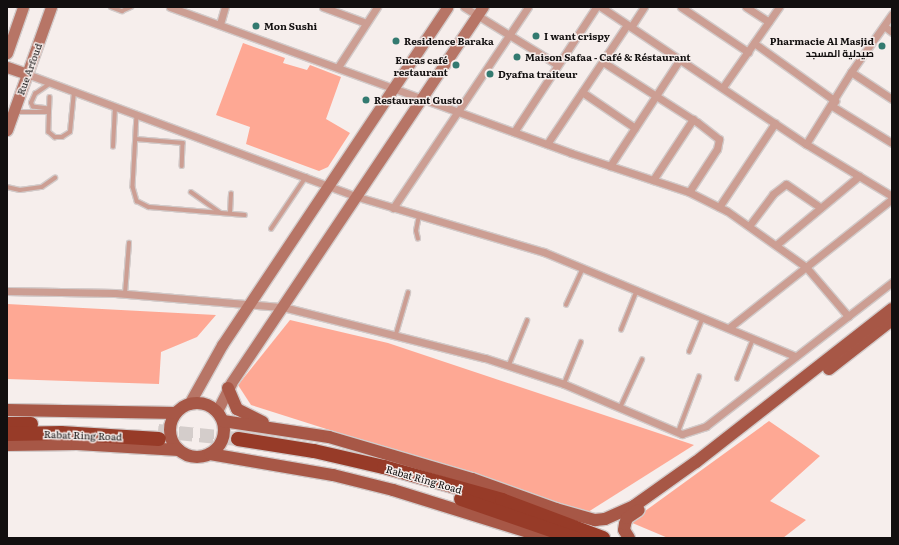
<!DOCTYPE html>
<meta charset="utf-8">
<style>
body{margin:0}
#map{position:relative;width:899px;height:545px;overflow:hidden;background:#f6eeec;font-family:Literata,Cairo,serif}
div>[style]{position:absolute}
.green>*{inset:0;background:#fea894}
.highway-tunnel>*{height:14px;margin-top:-7px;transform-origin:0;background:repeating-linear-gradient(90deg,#d4cdcb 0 14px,transparent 0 21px)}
.roads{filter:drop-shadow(1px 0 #d2cac9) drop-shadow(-1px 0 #d2cac9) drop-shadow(0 1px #d2cac9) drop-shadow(0 -1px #d2cac9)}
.lane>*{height:3.5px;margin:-1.75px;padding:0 1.75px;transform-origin:1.75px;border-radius:1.75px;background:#cc9e93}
.street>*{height:7px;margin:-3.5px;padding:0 3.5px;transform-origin:3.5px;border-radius:3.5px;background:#cc9e93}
.secondary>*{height:11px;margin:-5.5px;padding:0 5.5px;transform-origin:5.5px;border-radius:5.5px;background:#b77566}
.primary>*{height:12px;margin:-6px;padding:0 6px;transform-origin:6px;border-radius:6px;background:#a75746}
.primary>.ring{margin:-6px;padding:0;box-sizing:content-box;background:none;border:12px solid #a75746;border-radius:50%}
.highway>*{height:14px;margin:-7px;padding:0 7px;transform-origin:7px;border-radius:7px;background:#973b28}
.dots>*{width:11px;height:11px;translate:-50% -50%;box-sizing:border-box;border:2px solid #f6eeec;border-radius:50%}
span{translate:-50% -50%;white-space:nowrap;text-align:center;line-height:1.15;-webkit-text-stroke:3px #f6eeec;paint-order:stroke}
.poi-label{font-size:10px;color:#120f0f;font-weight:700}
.left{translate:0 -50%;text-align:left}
.right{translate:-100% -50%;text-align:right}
.street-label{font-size:10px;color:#120f0f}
.frame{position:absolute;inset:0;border:8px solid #120f0f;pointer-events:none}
</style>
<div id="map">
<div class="green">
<div style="clip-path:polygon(243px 43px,285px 58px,283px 63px,307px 70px,310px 65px,341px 77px,326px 119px,350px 133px,328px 167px,319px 171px,246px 144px,250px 127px,216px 115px)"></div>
<div style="clip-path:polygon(7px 304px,216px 315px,197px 337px,161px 352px,159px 384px,7px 379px)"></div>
<div style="clip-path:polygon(290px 320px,388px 343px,694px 445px,588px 512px,251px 405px,238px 385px)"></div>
<div style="clip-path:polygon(769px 421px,820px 456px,770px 501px,806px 520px,783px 538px,668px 538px,630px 522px)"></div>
</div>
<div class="highway-tunnel">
<div style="left:158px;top:431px;width:80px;rotate:5.7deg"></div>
</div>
<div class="roads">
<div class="lane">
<div style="left:111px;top:7px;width:12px;rotate:20deg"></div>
<div style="left:122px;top:11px;width:10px;rotate:-24deg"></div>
<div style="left:50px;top:97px;width:35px;rotate:92deg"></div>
<div style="left:49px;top:132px;width:8px;rotate:40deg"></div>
<div style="left:55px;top:137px;width:7px"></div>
<div style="left:62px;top:137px;width:9px;rotate:-32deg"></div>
<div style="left:70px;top:132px;width:40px;rotate:-84.3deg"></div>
<div style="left:49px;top:109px;width:16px;rotate:-173deg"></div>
<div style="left:33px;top:107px;width:4px;rotate:-117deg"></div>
<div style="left:31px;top:103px;width:10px;rotate:-66deg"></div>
<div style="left:35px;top:94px;width:19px;rotate:-35deg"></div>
<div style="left:15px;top:112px;width:34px"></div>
<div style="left:137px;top:115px;width:72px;rotate:93.2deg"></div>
<div style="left:133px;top:187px;width:15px;rotate:74deg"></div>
<div style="left:137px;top:201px;width:13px;rotate:27deg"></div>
<div style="left:149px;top:207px;width:96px;rotate:4.8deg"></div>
<div style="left:136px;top:139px;width:47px;rotate:4.9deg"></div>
<div style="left:183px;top:143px;width:23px;rotate:92deg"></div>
<div style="left:113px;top:147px;width:40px;rotate:-87.1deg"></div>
<div style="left:7px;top:187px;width:13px;rotate:13deg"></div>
<div style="left:20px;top:190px;width:22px;rotate:-8deg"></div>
<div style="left:42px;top:187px;width:16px;rotate:-35deg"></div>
<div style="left:191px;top:192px;width:35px;rotate:35deg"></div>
<div style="left:230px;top:213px;width:19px;rotate:-87deg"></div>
<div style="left:271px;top:229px;width:63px;rotate:-56.1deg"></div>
<div style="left:418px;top:239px;width:8px;rotate:-104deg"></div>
<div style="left:416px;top:231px;width:16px;rotate:-79deg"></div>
<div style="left:125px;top:294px;width:51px;rotate:-85.5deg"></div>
<div style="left:566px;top:305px;width:41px;rotate:-65.3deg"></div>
<div style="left:621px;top:330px;width:43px;rotate:-68.2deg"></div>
<div style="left:396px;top:334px;width:43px;rotate:-73.7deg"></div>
<div style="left:689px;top:352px;width:37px;rotate:-68deg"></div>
<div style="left:509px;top:365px;width:48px;rotate:-67.8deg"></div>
<div style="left:737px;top:379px;width:43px;rotate:-68.2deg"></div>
<div style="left:564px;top:384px;width:45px;rotate:-68deg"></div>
<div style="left:620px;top:408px;width:53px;rotate:-65.4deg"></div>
<div style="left:678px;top:432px;width:59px;rotate:-69.1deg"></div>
</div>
<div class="street">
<div style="left:170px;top:7px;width:427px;rotate:20deg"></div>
<div style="left:571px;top:153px;width:124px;rotate:18.3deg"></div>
<div style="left:689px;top:192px;width:42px;rotate:26.6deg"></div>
<div style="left:727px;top:211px;width:97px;rotate:35.3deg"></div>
<div style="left:806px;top:267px;width:65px;rotate:49.4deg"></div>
<div style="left:323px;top:7px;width:46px;rotate:20.4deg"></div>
<div style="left:464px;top:7px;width:110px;rotate:31.7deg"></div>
<div style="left:601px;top:7px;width:247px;rotate:33.8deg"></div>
<div style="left:806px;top:144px;width:100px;rotate:31.2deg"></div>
<div style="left:681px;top:7px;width:81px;rotate:33.9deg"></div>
<div style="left:746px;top:7px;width:27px;rotate:33deg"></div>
<div style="left:220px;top:24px;width:18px;rotate:-74deg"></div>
<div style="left:884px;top:26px;width:10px;rotate:37deg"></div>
<div style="left:631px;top:27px;width:24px;rotate:-57deg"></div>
<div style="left:754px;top:43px;width:100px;rotate:35.6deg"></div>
<div style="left:603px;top:62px;width:112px;rotate:32.6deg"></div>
<div style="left:697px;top:122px;width:28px;rotate:38deg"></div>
<div style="left:719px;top:139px;width:10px;rotate:101deg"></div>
<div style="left:717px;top:149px;width:51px;rotate:123.1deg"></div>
<div style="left:338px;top:67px;width:72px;rotate:-57deg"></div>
<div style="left:851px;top:72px;width:49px;rotate:33.4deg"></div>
<div style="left:27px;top:74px;width:353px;rotate:20.4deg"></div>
<div style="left:358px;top:197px;width:194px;rotate:16.5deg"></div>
<div style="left:544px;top:252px;width:272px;rotate:22.5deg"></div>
<div style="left:723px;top:87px;width:98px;rotate:-55deg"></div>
<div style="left:582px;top:92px;width:64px;rotate:34.2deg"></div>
<div style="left:832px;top:106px;width:70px;rotate:31.7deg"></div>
<div style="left:514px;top:132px;width:149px;rotate:-56.7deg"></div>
<div style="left:547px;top:144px;width:143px;rotate:-56.1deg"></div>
<div style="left:806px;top:144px;width:85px;rotate:-58deg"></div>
<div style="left:851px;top:72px;width:71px;rotate:-54.7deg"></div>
<div style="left:610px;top:166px;width:128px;rotate:-56.8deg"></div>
<div style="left:653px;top:180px;width:73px;rotate:-56.7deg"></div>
<div style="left:719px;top:207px;width:101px;rotate:-56.3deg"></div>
<div style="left:393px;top:208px;width:242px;rotate:-56.1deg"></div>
<div style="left:749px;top:226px;width:40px;rotate:-53deg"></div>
<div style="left:773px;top:194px;width:16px;rotate:-38deg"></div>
<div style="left:786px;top:184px;width:42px;rotate:34.4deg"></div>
<div style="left:776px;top:245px;width:108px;rotate:-39.7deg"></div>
<div style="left:7px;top:291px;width:108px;rotate:1.1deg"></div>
<div style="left:115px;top:293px;width:169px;rotate:4.8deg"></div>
<div style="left:283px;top:307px;width:208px;rotate:14.2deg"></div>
<div style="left:485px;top:358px;width:83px;rotate:18.2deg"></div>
<div style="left:564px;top:384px;width:128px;rotate:23deg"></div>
<div style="left:682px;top:434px;width:25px;rotate:-18deg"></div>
<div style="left:706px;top:426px;width:235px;rotate:-37.7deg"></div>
<div style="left:730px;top:327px;width:206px;rotate:-38.3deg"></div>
</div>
<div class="secondary">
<div style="left:7px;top:53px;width:49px;rotate:-70.8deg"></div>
<div style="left:7px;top:67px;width:21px;rotate:19deg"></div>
<div style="left:7px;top:130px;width:131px;rotate:-70.3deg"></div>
<div style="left:189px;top:404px;width:68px;rotate:-60.8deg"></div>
<div style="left:222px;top:345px;width:406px;rotate:-56.3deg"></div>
<div style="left:217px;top:411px;width:31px;rotate:-63deg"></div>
<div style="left:231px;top:383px;width:453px;rotate:-56.2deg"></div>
</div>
<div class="primary">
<div style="left:829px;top:369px;width:80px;rotate:-37.9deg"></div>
<div style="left:228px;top:388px;width:23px;rotate:67deg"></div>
<div style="left:237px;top:409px;width:29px;rotate:27deg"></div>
<div class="ring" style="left:170px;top:403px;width:42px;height:42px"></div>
<div style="left:7px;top:410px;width:169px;rotate:1deg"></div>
<div style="left:223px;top:421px;width:107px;rotate:8.6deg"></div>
<div style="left:329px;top:437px;width:149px;rotate:16.4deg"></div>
<div style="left:472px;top:479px;width:89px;rotate:19.7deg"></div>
<div style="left:556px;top:509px;width:41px;rotate:15.8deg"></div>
<div style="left:595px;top:520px;width:10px;rotate:-6deg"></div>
<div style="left:605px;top:519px;width:32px;rotate:-24deg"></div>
<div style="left:634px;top:506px;width:76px;rotate:-35.4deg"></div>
<div style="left:696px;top:462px;width:249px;rotate:-38deg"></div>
<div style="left:7px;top:445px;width:70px;rotate:-0.8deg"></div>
<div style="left:77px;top:444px;width:102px;rotate:3.4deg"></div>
<div style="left:210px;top:454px;width:125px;rotate:9.7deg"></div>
<div style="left:333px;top:475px;width:62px;rotate:14deg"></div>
<div style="left:393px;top:490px;width:161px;rotate:17.3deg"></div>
<div style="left:629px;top:538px;width:9px;rotate:-122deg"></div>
<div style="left:624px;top:530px;width:6px;rotate:-81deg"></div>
<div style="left:625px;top:524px;width:6px;rotate:-72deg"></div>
<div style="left:627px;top:518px;width:14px;rotate:-34deg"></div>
</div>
<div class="highway">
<div style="left:7px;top:424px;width:24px"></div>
<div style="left:7px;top:434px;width:54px;rotate:-1.1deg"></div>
<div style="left:61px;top:433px;width:98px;rotate:3.5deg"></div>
<div style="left:238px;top:439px;width:77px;rotate:9deg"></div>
<div style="left:314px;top:451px;width:72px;rotate:12.9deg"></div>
<div style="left:384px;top:467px;width:123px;rotate:15.6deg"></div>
<div style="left:502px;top:500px;width:108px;rotate:20.6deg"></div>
<div style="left:461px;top:499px;width:120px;rotate:19deg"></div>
</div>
</div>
<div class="dots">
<div style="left:256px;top:26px;background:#337a70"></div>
<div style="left:536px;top:36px;background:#337a70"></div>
<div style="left:396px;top:41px;background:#337a70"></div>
<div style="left:882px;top:46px;background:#337a70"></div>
<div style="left:517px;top:57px;background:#337a70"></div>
<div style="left:456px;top:65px;background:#337a70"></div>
<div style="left:490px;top:74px;background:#337a70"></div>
<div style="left:366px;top:100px;background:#337a70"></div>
</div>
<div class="poi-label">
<span class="left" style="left:264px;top:26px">Mon Sushi</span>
<span class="left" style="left:544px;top:36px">I want crispy</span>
<span class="right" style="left:874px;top:46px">Pharmacie Al Masjid<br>صيدلية المسجد</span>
<span class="left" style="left:404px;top:41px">Residence Baraka</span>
<span class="left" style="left:525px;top:57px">Maison Safaa - Café &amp; Réstaurant</span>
<span class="right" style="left:448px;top:65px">Encas café<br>restaurant</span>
<span class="left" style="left:498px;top:74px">Dyafna traiteur</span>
<span class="left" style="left:374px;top:100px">Restaurant Gusto</span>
</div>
<div class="street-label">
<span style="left:29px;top:69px;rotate:-70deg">Rue Arfoud</span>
<span style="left:83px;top:435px;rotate:2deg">Rabat Ring Road</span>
<span style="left:424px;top:479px;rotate:16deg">Rabat Ring Road</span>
</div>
<div class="frame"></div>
</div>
